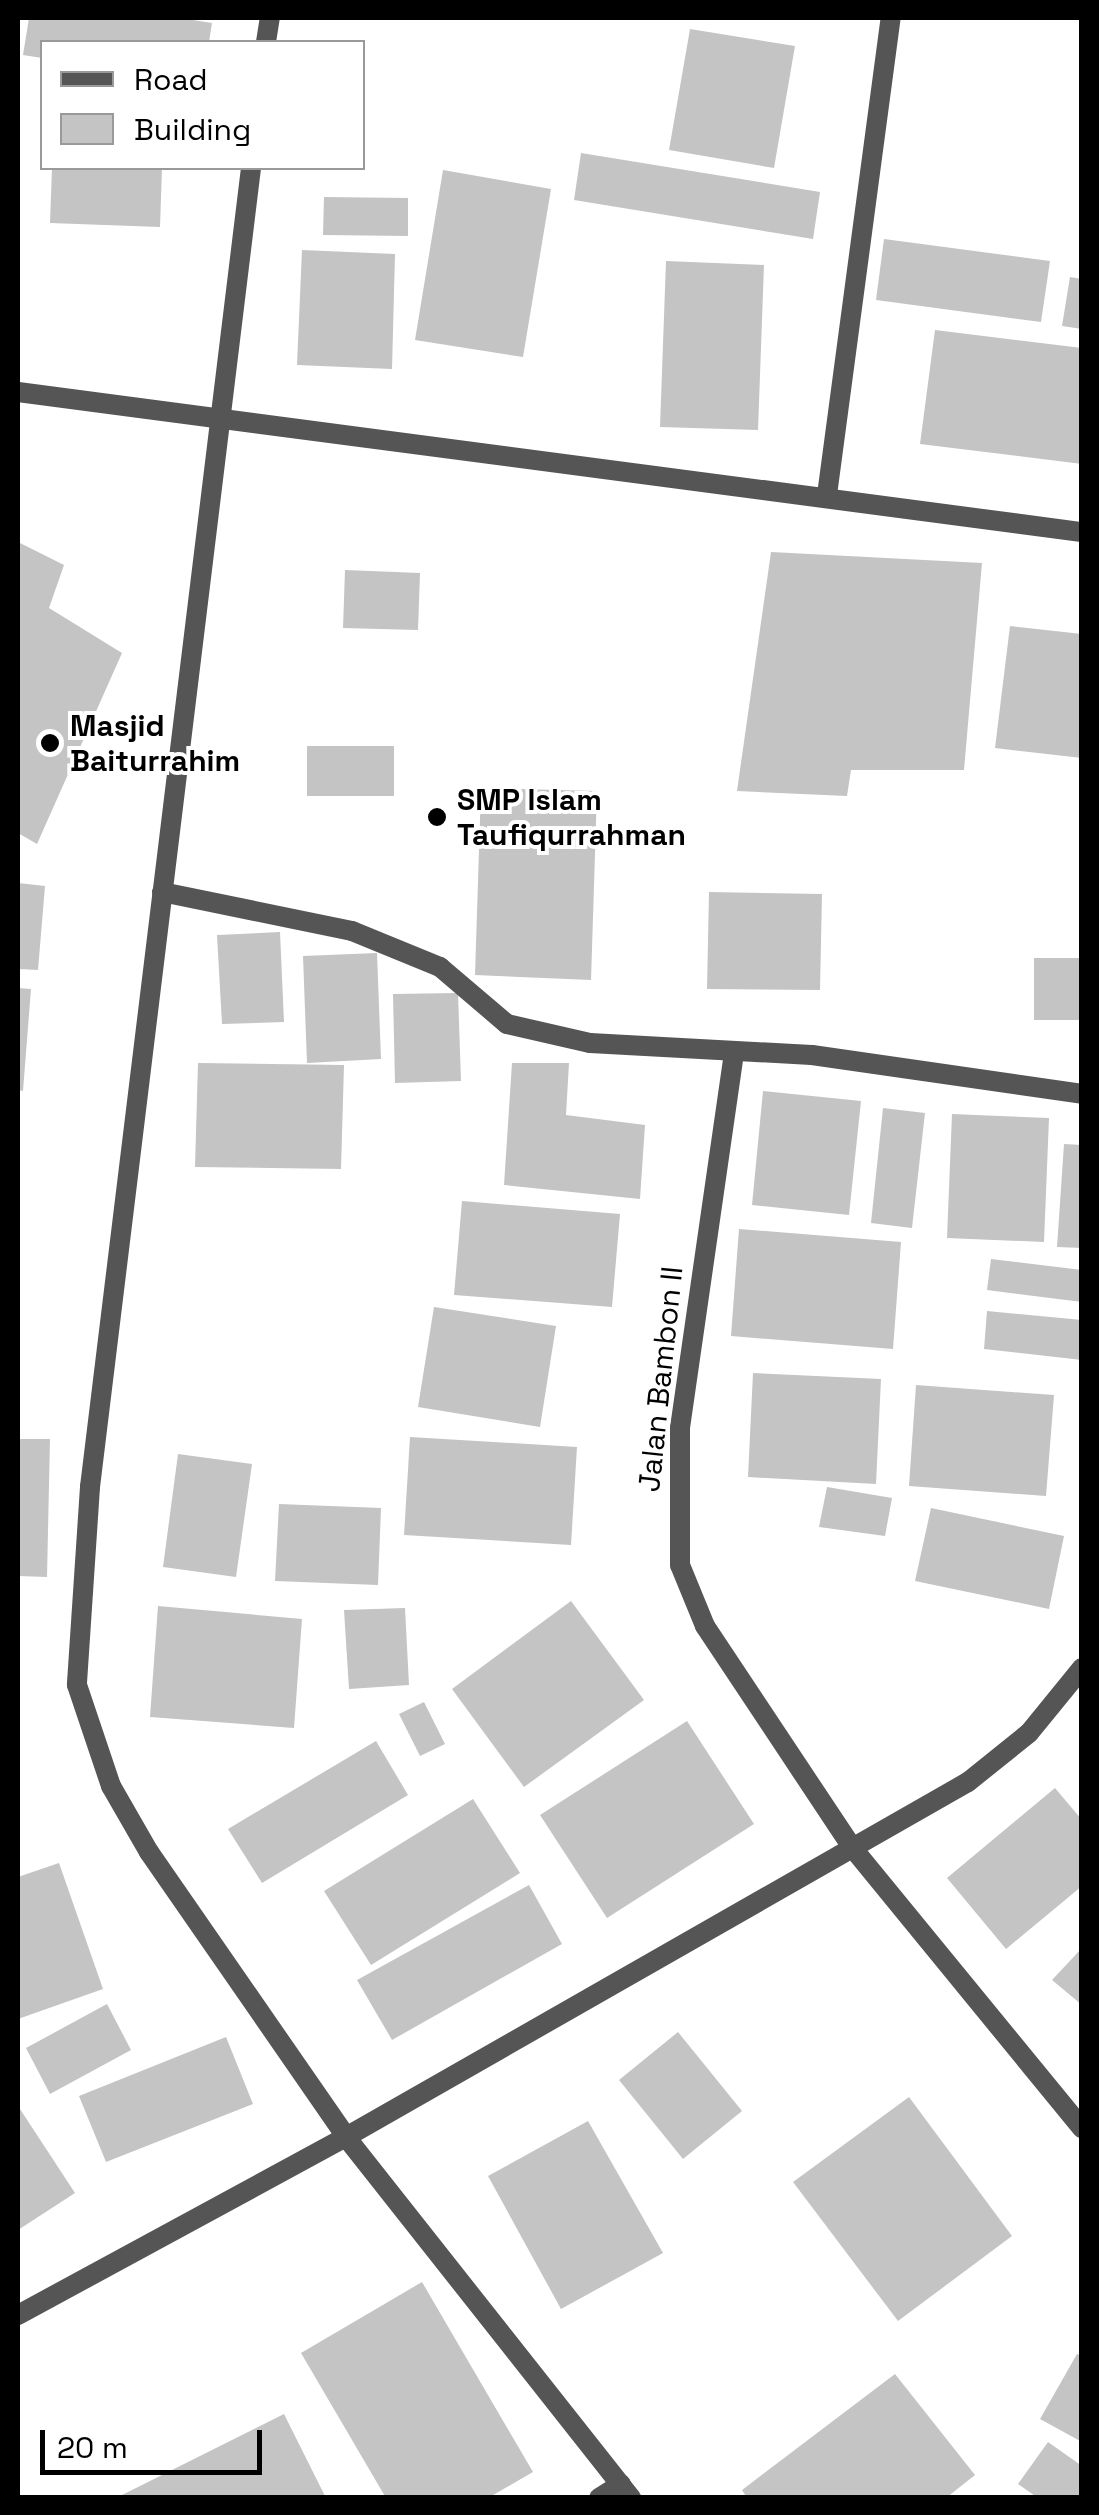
<!DOCTYPE html>
<style>
body{margin:0}
#map{position:relative;width:1099px;height:2515px;overflow:hidden;background:#fff;font-family:"Space Grotesk",sans-serif}
div>[style]{position:absolute}
.building>*{inset:0;background:#c4c4c4}
.street>*{height:20px;margin:-10px;padding:0 10px;transform-origin:10px;border-radius:10px;background:#555}
.dots>*{width:28px;height:28px;translate:-50% -50%;box-sizing:border-box;border:5px solid #fff;border-radius:50%}
span{translate:-50% -50%;white-space:nowrap;text-align:center;line-height:1.15;-webkit-text-stroke:8px #fff;paint-order:stroke}
.poi-label{font-size:30px;color:#000;font-weight:700}
.left{translate:0 -50%;text-align:left}
.street-label{font-size:30px;color:#000}
.frame{position:absolute;inset:0;border:20px solid #000;pointer-events:none}
.legend{position:absolute;left:40px;top:40px;width:325px;height:130px;box-sizing:border-box;background:#fff;border:2px solid #999;margin:0;padding:12px 18px;list-style:none;font-size:30px;color:#000}
.legend li{display:flex;align-items:center;gap:20px;height:50px}
.legend b{width:50px;border:2px solid #999}
.scale{position:absolute;left:40px;top:2430px;width:222px;height:45px;box-sizing:border-box;border:5px solid #000;border-top:0;padding-left:12px;font-size:30px;line-height:35px;white-space:nowrap;color:#000;-webkit-text-stroke:8px #fff;paint-order:stroke}
</style>
<div id="map">
<div class="building">
<div style="clip-path:polygon(29px 18px,180px 18px,212px 23px,209px 42px,42px 42px,42px 58px,23px 55px)"></div>
<div style="clip-path:polygon(690px 29px,795px 46px,774px 168px,669px 150px)"></div>
<div style="clip-path:polygon(581px 153px,820px 192px,813px 239px,574px 200px)"></div>
<div style="clip-path:polygon(52px 168px,162px 168px,160px 227px,50px 223px)"></div>
<div style="clip-path:polygon(443px 170px,551px 189px,523px 357px,415px 340px)"></div>
<div style="clip-path:polygon(324px 197px,408px 198px,408px 236px,323px 235px)"></div>
<div style="clip-path:polygon(884px 239px,1050px 261px,1041px 322px,876px 300px)"></div>
<div style="clip-path:polygon(302px 250px,395px 254px,392px 369px,297px 365px)"></div>
<div style="clip-path:polygon(666px 261px,764px 265px,758px 430px,660px 427px)"></div>
<div style="clip-path:polygon(1070px 277px,1082px 279px,1082px 329px,1062px 326px)"></div>
<div style="clip-path:polygon(935px 330px,1082px 348px,1082px 464px,920px 444px)"></div>
<div style="clip-path:polygon(18px 542px,64px 565px,49px 608px,122px 653px,37px 844px,18px 833px)"></div>
<div style="clip-path:polygon(771px 552px,982px 563px,964px 770px,851px 770px,847px 796px,737px 791px)"></div>
<div style="clip-path:polygon(345px 570px,420px 573px,418px 630px,343px 628px)"></div>
<div style="clip-path:polygon(1010px 626px,1082px 634px,1082px 758px,995px 748px)"></div>
<div style="clip-path:polygon(307px 746px,394px 746px,394px 796px,307px 796px)"></div>
<div style="clip-path:polygon(481px 788px,597px 791px,591px 980px,475px 975px)"></div>
<div style="clip-path:polygon(18px 883px,45px 886px,38px 970px,18px 969px)"></div>
<div style="clip-path:polygon(709px 892px,822px 894px,820px 990px,707px 989px)"></div>
<div style="clip-path:polygon(280px 932px,284px 1022px,222px 1024px,217px 935px)"></div>
<div style="clip-path:polygon(377px 953px,381px 1059px,307px 1063px,303px 956px)"></div>
<div style="clip-path:polygon(1034px 958px,1082px 958px,1082px 1020px,1034px 1020px)"></div>
<div style="clip-path:polygon(18px 988px,31px 989px,23px 1091px,18px 1090px)"></div>
<div style="clip-path:polygon(458px 993px,461px 1081px,395px 1083px,393px 994px)"></div>
<div style="clip-path:polygon(198px 1063px,344px 1065px,341px 1169px,195px 1167px)"></div>
<div style="clip-path:polygon(512px 1063px,569px 1063px,566px 1115px,645px 1125px,640px 1199px,504px 1185px)"></div>
<div style="clip-path:polygon(763px 1091px,861px 1101px,849px 1215px,752px 1205px)"></div>
<div style="clip-path:polygon(883px 1108px,925px 1113px,912px 1228px,871px 1223px)"></div>
<div style="clip-path:polygon(952px 1114px,1049px 1118px,1044px 1242px,947px 1238px)"></div>
<div style="clip-path:polygon(1064px 1144px,1082px 1145px,1082px 1248px,1057px 1247px)"></div>
<div style="clip-path:polygon(462px 1201px,620px 1214px,612px 1307px,454px 1295px)"></div>
<div style="clip-path:polygon(739px 1229px,901px 1242px,893px 1349px,731px 1336px)"></div>
<div style="clip-path:polygon(991px 1259px,1082px 1270px,1082px 1302px,987px 1290px)"></div>
<div style="clip-path:polygon(434px 1307px,556px 1326px,540px 1427px,418px 1407px)"></div>
<div style="clip-path:polygon(987px 1311px,1082px 1320px,1082px 1360px,984px 1349px)"></div>
<div style="clip-path:polygon(753px 1373px,881px 1379px,876px 1484px,748px 1477px)"></div>
<div style="clip-path:polygon(916px 1385px,1054px 1395px,1046px 1496px,909px 1486px)"></div>
<div style="clip-path:polygon(410px 1437px,577px 1447px,571px 1545px,404px 1535px)"></div>
<div style="clip-path:polygon(18px 1439px,50px 1439px,47px 1577px,18px 1576px)"></div>
<div style="clip-path:polygon(178px 1454px,252px 1464px,236px 1577px,163px 1567px)"></div>
<div style="clip-path:polygon(827px 1487px,892px 1498px,885px 1536px,819px 1527px)"></div>
<div style="clip-path:polygon(279px 1504px,381px 1508px,378px 1585px,275px 1581px)"></div>
<div style="clip-path:polygon(931px 1508px,1064px 1536px,1049px 1609px,915px 1581px)"></div>
<div style="clip-path:polygon(571px 1601px,644px 1700px,524px 1787px,452px 1689px)"></div>
<div style="clip-path:polygon(158px 1606px,302px 1619px,294px 1728px,150px 1717px)"></div>
<div style="clip-path:polygon(405px 1608px,409px 1685px,349px 1689px,344px 1610px)"></div>
<div style="clip-path:polygon(424px 1702px,445px 1744px,420px 1756px,399px 1714px)"></div>
<div style="clip-path:polygon(687px 1721px,754px 1824px,607px 1918px,540px 1815px)"></div>
<div style="clip-path:polygon(376px 1741px,408px 1795px,262px 1883px,228px 1829px)"></div>
<div style="clip-path:polygon(1055px 1788px,1082px 1820px,1082px 1886px,1006px 1949px,947px 1878px)"></div>
<div style="clip-path:polygon(473px 1799px,520px 1873px,371px 1965px,324px 1891px)"></div>
<div style="clip-path:polygon(59px 1863px,103px 1989px,18px 2019px,18px 1877px)"></div>
<div style="clip-path:polygon(529px 1885px,562px 1944px,392px 2040px,357px 1980px)"></div>
<div style="clip-path:polygon(1082px 1948px,1082px 2005px,1052px 1980px)"></div>
<div style="clip-path:polygon(107px 2004px,131px 2050px,50px 2094px,26px 2048px)"></div>
<div style="clip-path:polygon(678px 2032px,742px 2111px,683px 2159px,619px 2080px)"></div>
<div style="clip-path:polygon(226px 2037px,253px 2104px,106px 2162px,79px 2096px)"></div>
<div style="clip-path:polygon(909px 2097px,1012px 2236px,898px 2321px,793px 2182px)"></div>
<div style="clip-path:polygon(18px 2106px,75px 2193px,18px 2230px)"></div>
<div style="clip-path:polygon(588px 2121px,663px 2253px,561px 2309px,488px 2176px)"></div>
<div style="clip-path:polygon(422px 2282px,533px 2472px,488px 2498px,386px 2498px,301px 2353px)"></div>
<div style="clip-path:polygon(1077px 2354px,1082px 2356px,1082px 2442px,1040px 2419px)"></div>
<div style="clip-path:polygon(895px 2374px,975px 2475px,946px 2498px,747px 2498px,742px 2490px)"></div>
<div style="clip-path:polygon(284px 2414px,326px 2498px,116px 2498px)"></div>
<div style="clip-path:polygon(1048px 2442px,1082px 2466px,1082px 2498px,1038px 2498px,1018px 2484px)"></div>
</div>
<div class="street">
<div style="left:266px;top:42px;width:24px;rotate:-81deg"></div>
<div style="left:251px;top:168px;width:1329px;rotate:96.96deg"></div>
<div style="left:90px;top:1487px;width:198px;rotate:93.8deg"></div>
<div style="left:77px;top:1685px;width:107px;rotate:71.4deg"></div>
<div style="left:111px;top:1786px;width:76px;rotate:60.1deg"></div>
<div style="left:149px;top:1852px;width:346px;rotate:55.3deg"></div>
<div style="left:346px;top:2137px;width:460px;rotate:51.7deg"></div>
<div style="left:18px;top:392px;width:1073px;rotate:7.5deg"></div>
<div style="left:827px;top:495px;width:481px;rotate:-82.4deg"></div>
<div style="left:162px;top:892px;width:194px;rotate:11.6deg"></div>
<div style="left:352px;top:931px;width:95px;rotate:22.2deg"></div>
<div style="left:440px;top:967px;width:88px;rotate:40.4deg"></div>
<div style="left:507px;top:1024px;width:85px;rotate:12.9deg"></div>
<div style="left:590px;top:1043px;width:222px;rotate:3.1deg"></div>
<div style="left:812px;top:1055px;width:273px;rotate:8.2deg"></div>
<div style="left:734px;top:1053px;width:379px;rotate:98.2deg"></div>
<div style="left:680px;top:1428px;width:137px;rotate:90deg"></div>
<div style="left:680px;top:1565px;width:66px;rotate:67.7deg"></div>
<div style="left:705px;top:1626px;width:264px;rotate:56.4deg"></div>
<div style="left:851px;top:1846px;width:365px;rotate:50.7deg"></div>
<div style="left:18px;top:2315px;width:373px;rotate:-28.5deg"></div>
<div style="left:346px;top:2137px;width:716px;rotate:-29.72deg"></div>
<div style="left:968px;top:1782px;width:78px;rotate:-38.8deg"></div>
<div style="left:1029px;top:1733px;width:84px;rotate:-50.8deg"></div>
<div style="left:599px;top:2498px;width:26px;rotate:-32deg"></div>
</div>
<div class="dots">
<div style="left:50px;top:743px;background:#000"></div>
<div style="left:437px;top:817px;background:#000"></div>
</div>
<div class="poi-label">
<span class="left" style="left:70px;top:743px">Masjid<br>Baiturrahim</span>
<span class="left" style="left:457px;top:817px">SMP Islam<br>Taufiqurrahman</span>
</div>
<div class="street-label">
<span style="left:661px;top:1379px;rotate:-84deg">Jalan Bambon II</span>
</div>
<div class="frame"></div>
<ul class="legend">
<li><b style="height:12px;background:#555"></b>Road</li>
<li><b style="height:28px;background:#c4c4c4"></b>Building</li>
</ul>
<div class="scale">20 m</div>
</div>
